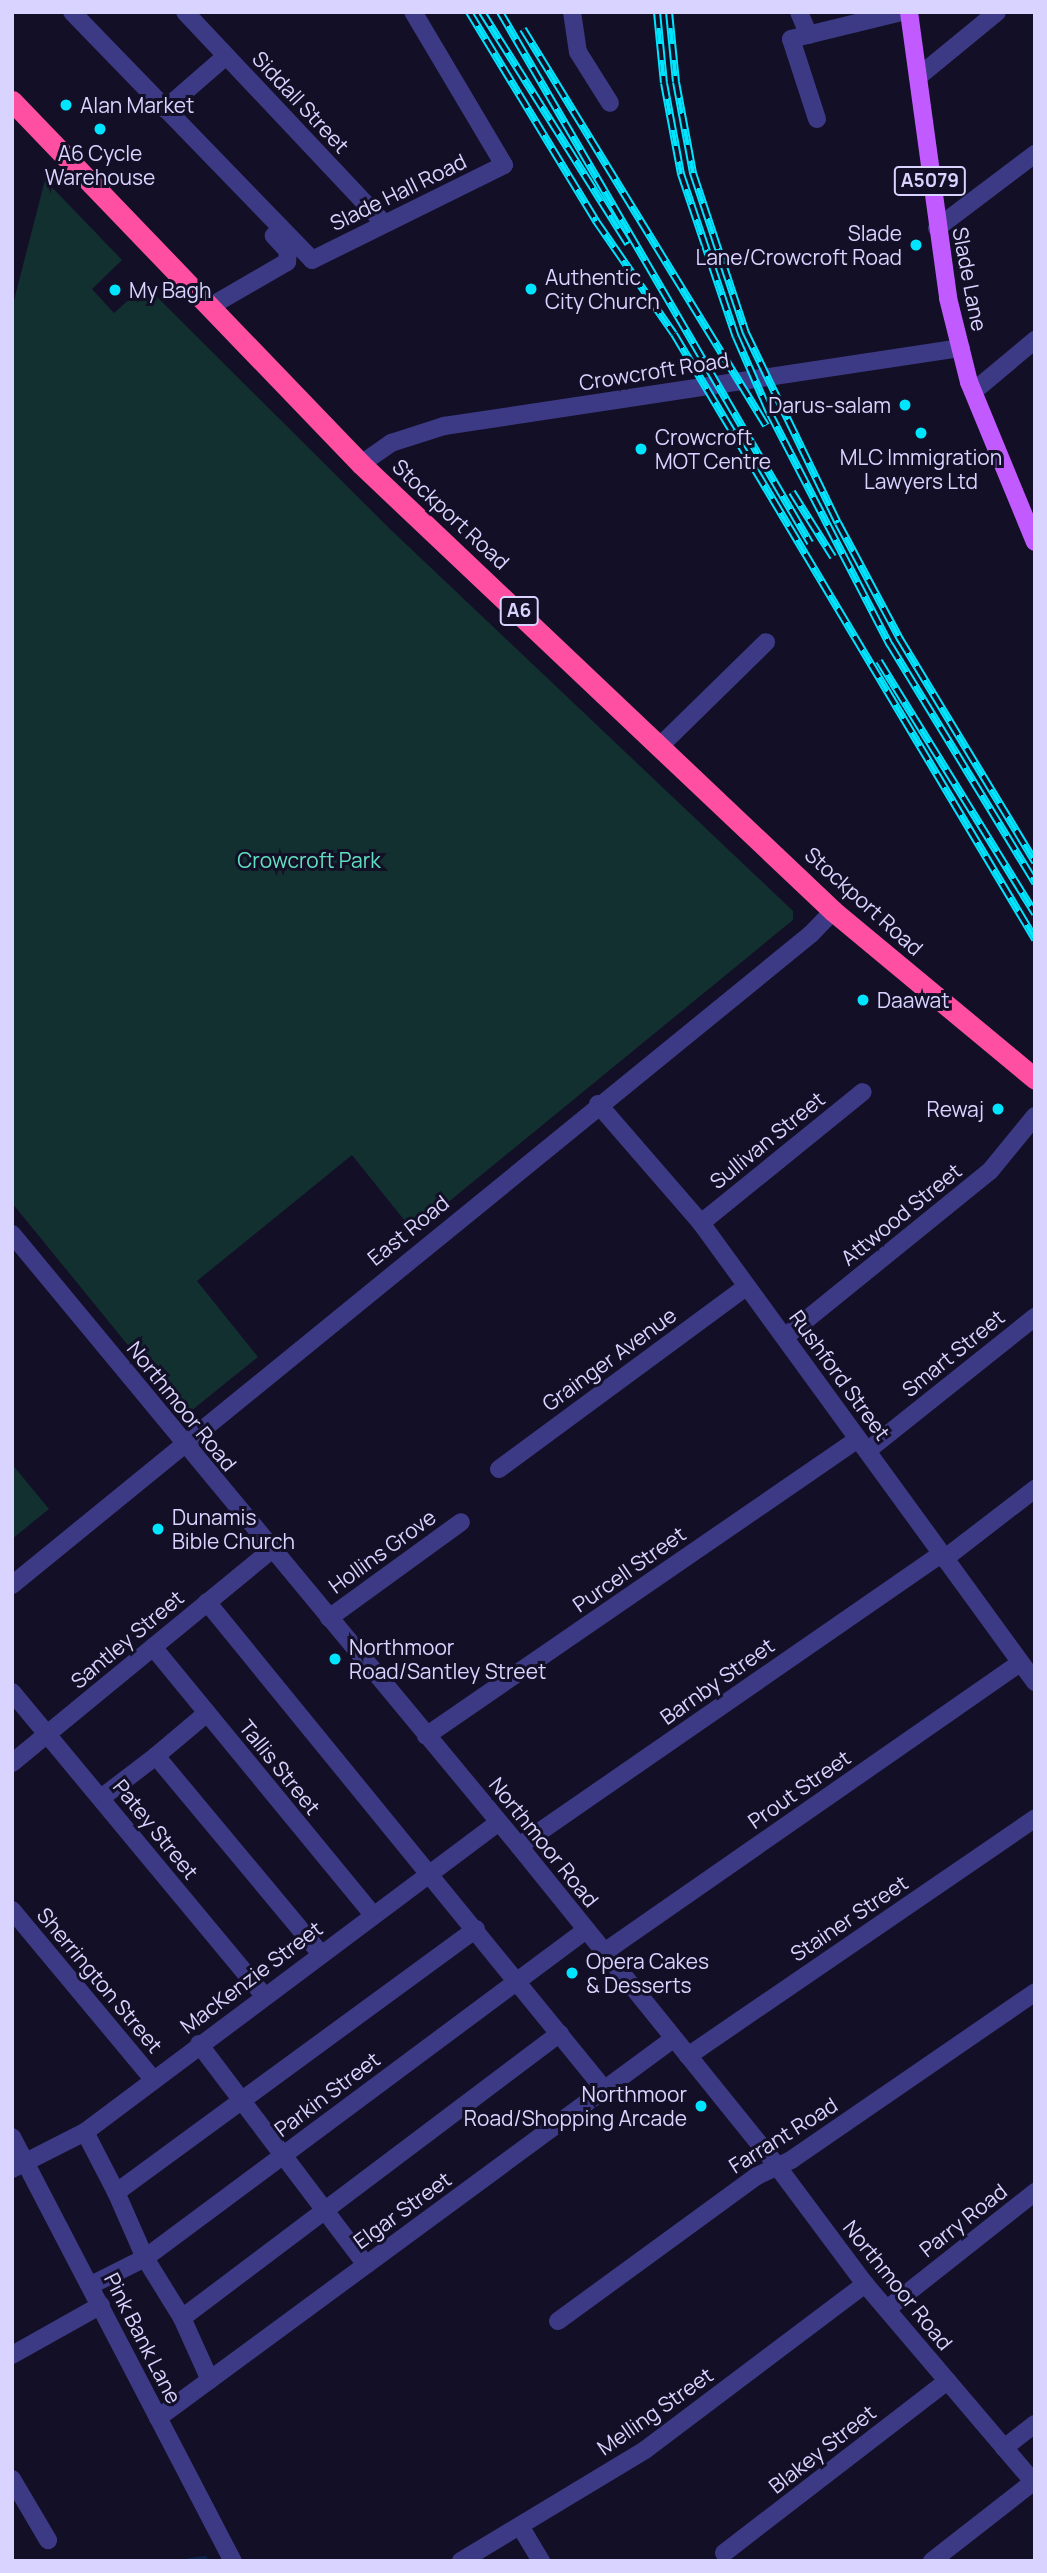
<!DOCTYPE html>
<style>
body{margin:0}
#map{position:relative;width:1047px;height:2573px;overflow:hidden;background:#130f26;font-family:Manrope,sans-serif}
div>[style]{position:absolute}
.green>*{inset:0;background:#12302f}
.stream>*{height:6px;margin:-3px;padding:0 3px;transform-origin:3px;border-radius:3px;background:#0c2248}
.minor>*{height:18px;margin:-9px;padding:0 9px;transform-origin:9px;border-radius:9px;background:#3d3a85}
.major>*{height:18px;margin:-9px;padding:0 9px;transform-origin:9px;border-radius:9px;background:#c25bff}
.highway>*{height:21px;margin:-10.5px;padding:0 10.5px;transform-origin:10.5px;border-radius:10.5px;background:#ff4fa3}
.rail>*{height:8px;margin-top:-4px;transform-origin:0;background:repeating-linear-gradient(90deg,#130f26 0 16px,#00e5ff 0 32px);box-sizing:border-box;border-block:2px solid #00e5ff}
.dots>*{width:19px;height:19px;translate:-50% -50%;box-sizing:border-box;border:4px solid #130f26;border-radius:50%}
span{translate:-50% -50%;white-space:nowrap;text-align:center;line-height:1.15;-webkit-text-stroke:6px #130f26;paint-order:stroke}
.shield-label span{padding:2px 5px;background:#130f26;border:2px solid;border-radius:5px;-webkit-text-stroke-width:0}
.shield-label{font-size:19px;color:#d9d4ff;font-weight:700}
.street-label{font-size:21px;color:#d9d4ff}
.poi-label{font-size:21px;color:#d9d4ff}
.left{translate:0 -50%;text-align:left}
.right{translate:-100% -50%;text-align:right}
.park-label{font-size:21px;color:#5fe0c0}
.frame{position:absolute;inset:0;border:14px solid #d9d4ff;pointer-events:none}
</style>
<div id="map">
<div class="green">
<div style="clip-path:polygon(45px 180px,122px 260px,92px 289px,114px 313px,145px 285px,390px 529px,793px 911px,793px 920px,413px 1231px,352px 1155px,197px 1281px,258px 1357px,191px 1411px,180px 1409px,12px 1203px,12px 308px)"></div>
<div style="clip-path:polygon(12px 1464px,49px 1509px,12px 1539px)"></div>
</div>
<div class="stream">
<div style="left:190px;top:2561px;width:15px;rotate:-8deg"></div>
</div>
<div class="minor">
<div style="left:72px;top:12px;width:345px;rotate:45.9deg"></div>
<div style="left:312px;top:260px;width:214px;rotate:-26.3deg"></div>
<div style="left:504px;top:165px;width:178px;rotate:-120.7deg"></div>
<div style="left:185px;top:12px;width:290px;rotate:46.7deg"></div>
<div style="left:572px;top:12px;width:40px;rotate:81.5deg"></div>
<div style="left:578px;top:52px;width:60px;rotate:57.9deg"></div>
<div style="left:799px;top:12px;width:25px;rotate:67deg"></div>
<div style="left:918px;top:77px;width:102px;rotate:-39.4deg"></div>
<div style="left:165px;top:109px;width:81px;rotate:-41deg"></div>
<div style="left:817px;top:119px;width:84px;rotate:-108deg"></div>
<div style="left:791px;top:39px;width:114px;rotate:-13.7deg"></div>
<div style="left:937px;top:228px;width:123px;rotate:-37.1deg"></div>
<div style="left:211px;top:306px;width:88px;rotate:-30.1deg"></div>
<div style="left:287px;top:262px;width:11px;rotate:-85deg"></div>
<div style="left:288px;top:251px;width:21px;rotate:-133deg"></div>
<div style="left:974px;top:391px;width:80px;rotate:-39.9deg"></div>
<div style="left:361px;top:464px;width:37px;rotate:-35deg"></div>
<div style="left:391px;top:443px;width:56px;rotate:-17.8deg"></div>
<div style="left:444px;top:426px;width:523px;rotate:-8.58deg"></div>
<div style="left:661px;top:745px;width:147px;rotate:-44.4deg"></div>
<div style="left:598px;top:1104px;width:157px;rotate:49.1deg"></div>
<div style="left:701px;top:1223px;width:568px;rotate:53.96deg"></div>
<div style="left:701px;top:1223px;width:208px;rotate:-39deg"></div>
<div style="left:12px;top:1234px;width:795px;rotate:50.36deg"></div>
<div style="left:519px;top:1846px;width:411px;rotate:51.1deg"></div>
<div style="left:777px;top:2166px;width:147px;rotate:53.3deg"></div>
<div style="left:865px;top:2284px;width:262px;rotate:49.6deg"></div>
<div style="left:785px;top:1337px;width:264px;rotate:-39deg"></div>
<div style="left:990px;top:1171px;width:71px;rotate:-50.7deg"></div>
<div style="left:867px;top:1451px;width:215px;rotate:-38.6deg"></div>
<div style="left:499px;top:1469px;width:308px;rotate:-36.4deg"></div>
<div style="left:944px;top:1559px;width:115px;rotate:-37.6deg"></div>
<div style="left:12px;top:1585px;width:1031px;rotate:-39.17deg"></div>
<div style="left:811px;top:934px;width:32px;rotate:-46deg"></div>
<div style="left:207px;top:1602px;width:628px;rotate:50.81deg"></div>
<div style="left:329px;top:1618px;width:163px;rotate:-36deg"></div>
<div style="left:153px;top:1647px;width:347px;rotate:50.6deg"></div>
<div style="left:12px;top:1692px;width:395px;rotate:50.3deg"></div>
<div style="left:207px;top:1713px;width:67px;rotate:139.9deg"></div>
<div style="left:156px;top:1756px;width:258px;rotate:50.2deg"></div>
<div style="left:426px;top:1736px;width:524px;rotate:-34.51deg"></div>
<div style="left:12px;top:1763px;width:335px;rotate:-39.4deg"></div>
<div style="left:101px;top:1798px;width:69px;rotate:-37.4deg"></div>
<div style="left:519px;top:1846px;width:513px;rotate:-34.68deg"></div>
<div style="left:12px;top:1910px;width:220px;rotate:50.2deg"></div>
<div style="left:476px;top:1929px;width:446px;rotate:143.8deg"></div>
<div style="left:116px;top:2192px;width:72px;rotate:66.3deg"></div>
<div style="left:145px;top:2258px;width:70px;rotate:58.3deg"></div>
<div style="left:182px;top:2318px;width:473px;rotate:-37deg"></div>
<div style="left:603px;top:1953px;width:508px;rotate:-34.82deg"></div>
<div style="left:199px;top:2044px;width:277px;rotate:52.9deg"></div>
<div style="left:688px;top:2056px;width:421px;rotate:-34.4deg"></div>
<div style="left:85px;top:2132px;width:68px;rotate:62.7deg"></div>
<div style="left:12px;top:2137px;width:478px;rotate:62.5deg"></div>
<div style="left:12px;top:2169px;width:82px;rotate:-26.9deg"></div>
<div style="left:85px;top:2132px;width:517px;rotate:-36.83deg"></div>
<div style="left:91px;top:2285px;width:60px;rotate:-26.6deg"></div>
<div style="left:145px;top:2258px;width:550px;rotate:-36.64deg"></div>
<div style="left:887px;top:2309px;width:189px;rotate:-38.3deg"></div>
<div style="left:182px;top:2318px;width:68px;rotate:65.7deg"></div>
<div style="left:558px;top:2321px;width:246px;rotate:-36.1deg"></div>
<div style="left:757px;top:2176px;width:38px;rotate:-25deg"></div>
<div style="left:791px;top:2160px;width:296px;rotate:-34.5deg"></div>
<div style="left:12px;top:2355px;width:102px;rotate:-29.3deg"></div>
<div style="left:158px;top:2418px;width:639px;rotate:-36.35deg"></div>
<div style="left:1004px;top:2448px;width:39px;rotate:-38deg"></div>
<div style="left:12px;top:2479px;width:71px;rotate:59.5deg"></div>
<div style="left:520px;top:2526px;width:41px;rotate:59deg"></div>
<div style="left:724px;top:2553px;width:282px;rotate:-37.6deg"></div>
<div style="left:461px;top:2561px;width:215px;rotate:-31.1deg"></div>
<div style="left:645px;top:2450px;width:276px;rotate:-37deg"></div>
<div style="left:932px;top:2561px;width:128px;rotate:-38deg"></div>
</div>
<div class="major">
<div style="left:909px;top:12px;width:289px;rotate:82.2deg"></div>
<div style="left:948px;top:298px;width:87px;rotate:76deg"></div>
<div style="left:969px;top:382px;width:173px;rotate:67.6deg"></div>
</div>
<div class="highway">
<div style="left:12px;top:101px;width:504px;rotate:46.13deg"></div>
<div style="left:361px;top:464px;width:650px;rotate:43.44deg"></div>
<div style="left:833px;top:911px;width:263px;rotate:39.7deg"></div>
</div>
<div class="rail">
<div style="left:469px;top:12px;width:245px;rotate:58.7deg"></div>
<div style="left:596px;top:221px;width:137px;rotate:55.4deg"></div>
<div style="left:674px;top:334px;width:705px;rotate:59.18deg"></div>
<div style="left:482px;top:12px;width:274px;rotate:57.8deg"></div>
<div style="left:500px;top:12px;width:615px;rotate:59.72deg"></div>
<div style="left:657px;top:12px;width:71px;rotate:84.4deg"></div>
<div style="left:664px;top:83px;width:93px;rotate:79.4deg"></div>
<div style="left:681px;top:174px;width:172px;rotate:71.4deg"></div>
<div style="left:736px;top:337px;width:82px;rotate:66.3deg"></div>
<div style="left:769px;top:412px;width:263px;rotate:62.6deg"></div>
<div style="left:890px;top:645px;width:279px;rotate:58.6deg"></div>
<div style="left:669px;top:12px;width:70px;rotate:84.3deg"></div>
<div style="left:676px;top:82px;width:93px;rotate:79.4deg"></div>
<div style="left:693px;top:173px;width:169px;rotate:71.7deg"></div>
<div style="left:746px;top:333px;width:211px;rotate:64.2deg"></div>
<div style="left:838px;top:523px;width:132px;rotate:61.9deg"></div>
<div style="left:900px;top:639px;width:261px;rotate:58.8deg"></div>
<div style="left:523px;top:29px;width:465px;rotate:58.5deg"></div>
<div style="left:792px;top:492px;width:77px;rotate:57.8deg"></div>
<div style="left:879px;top:661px;width:297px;rotate:58.3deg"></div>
</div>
<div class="dots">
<div style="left:66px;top:105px;background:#00e5ff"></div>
<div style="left:100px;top:129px;background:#00e5ff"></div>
<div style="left:916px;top:245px;background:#00e5ff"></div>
<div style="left:531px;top:289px;background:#00e5ff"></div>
<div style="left:115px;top:290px;background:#00e5ff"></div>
<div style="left:905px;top:405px;background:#00e5ff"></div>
<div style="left:921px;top:433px;background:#00e5ff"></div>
<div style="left:641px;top:449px;background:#00e5ff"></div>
<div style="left:863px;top:1000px;background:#00e5ff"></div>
<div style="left:998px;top:1109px;background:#00e5ff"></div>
<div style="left:158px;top:1529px;background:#00e5ff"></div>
<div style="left:335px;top:1659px;background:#00e5ff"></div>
<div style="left:572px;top:1973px;background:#00e5ff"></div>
<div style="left:701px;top:2106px;background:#00e5ff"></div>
</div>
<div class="shield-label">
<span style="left:930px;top:181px">A5079</span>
<span style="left:519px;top:611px">A6</span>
</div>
<div class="street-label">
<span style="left:301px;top:102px;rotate:47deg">Siddall Street</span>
<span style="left:398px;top:192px;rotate:-26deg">Slade Hall Road</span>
<span style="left:970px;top:279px;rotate:79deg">Slade Lane</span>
<span style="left:654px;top:371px;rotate:-9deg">Crowcroft Road</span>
<span style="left:451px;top:514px;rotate:43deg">Stockport Road</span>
<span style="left:864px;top:901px;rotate:42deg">Stockport Road</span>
<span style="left:767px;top:1140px;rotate:-39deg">Sullivan Street</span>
<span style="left:901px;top:1214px;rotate:-39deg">Attwood Street</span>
<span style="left:408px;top:1230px;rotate:-39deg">East Road</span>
<span style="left:953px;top:1353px;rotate:-39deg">Smart Street</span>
<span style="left:609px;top:1359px;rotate:-36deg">Grainger Avenue</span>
<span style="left:840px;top:1375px;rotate:54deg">Rushford Street</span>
<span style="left:182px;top:1406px;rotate:51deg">Northmoor Road</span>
<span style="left:382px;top:1551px;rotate:-36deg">Hollins Grove</span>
<span style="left:629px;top:1569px;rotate:-35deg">Purcell Street</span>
<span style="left:127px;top:1639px;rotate:-40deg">Santley Street</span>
<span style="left:717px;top:1681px;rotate:-35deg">Barnby Street</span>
<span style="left:280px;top:1767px;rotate:51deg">Tallis Street</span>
<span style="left:799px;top:1789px;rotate:-35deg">Prout Street</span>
<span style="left:156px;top:1829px;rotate:51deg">Patey Street</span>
<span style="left:544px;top:1842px;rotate:51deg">Northmoor Road</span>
<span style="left:849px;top:1918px;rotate:-34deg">Stainer Street</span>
<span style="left:251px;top:1977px;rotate:-37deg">MacKenzie Street</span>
<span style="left:100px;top:1980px;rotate:50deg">Sherrington Street</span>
<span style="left:327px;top:2094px;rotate:-37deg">Parkin Street</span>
<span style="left:783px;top:2135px;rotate:-32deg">Farrant Road</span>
<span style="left:402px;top:2210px;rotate:-36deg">Elgar Street</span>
<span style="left:963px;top:2220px;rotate:-38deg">Parry Road</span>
<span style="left:898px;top:2285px;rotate:51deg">Northmoor Road</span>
<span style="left:143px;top:2338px;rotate:63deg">Pink Bank Lane</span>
<span style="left:655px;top:2411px;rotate:-35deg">Melling Street</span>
<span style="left:822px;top:2449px;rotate:-38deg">Blakey Street</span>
</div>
<div class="poi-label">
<span class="left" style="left:80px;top:105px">Alan Market</span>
<span style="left:100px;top:165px">A6 Cycle<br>Warehouse</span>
<span class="right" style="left:902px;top:245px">Slade<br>Lane/Crowcroft Road</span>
<span class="left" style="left:545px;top:289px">Authentic<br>City Church</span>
<span class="left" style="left:129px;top:290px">My Bagh</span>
<span class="right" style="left:891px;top:405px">Darus-salam</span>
<span class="left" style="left:655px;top:449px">Crowcroft<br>MOT Centre</span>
<span style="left:921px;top:469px">MLC Immigration<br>Lawyers Ltd</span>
<span class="left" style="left:877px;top:1000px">Daawat</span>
<span class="right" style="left:984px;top:1109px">Rewaj</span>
<span class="left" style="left:172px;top:1529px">Dunamis<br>Bible Church</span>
<span class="left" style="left:349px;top:1659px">Northmoor<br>Road/Santley Street</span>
<span class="left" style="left:586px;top:1973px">Opera Cakes<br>&amp; Desserts</span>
<span class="right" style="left:687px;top:2106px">Northmoor<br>Road/Shopping Arcade</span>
</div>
<div class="park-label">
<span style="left:309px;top:860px">Crowcroft Park</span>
</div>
<div class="frame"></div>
</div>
